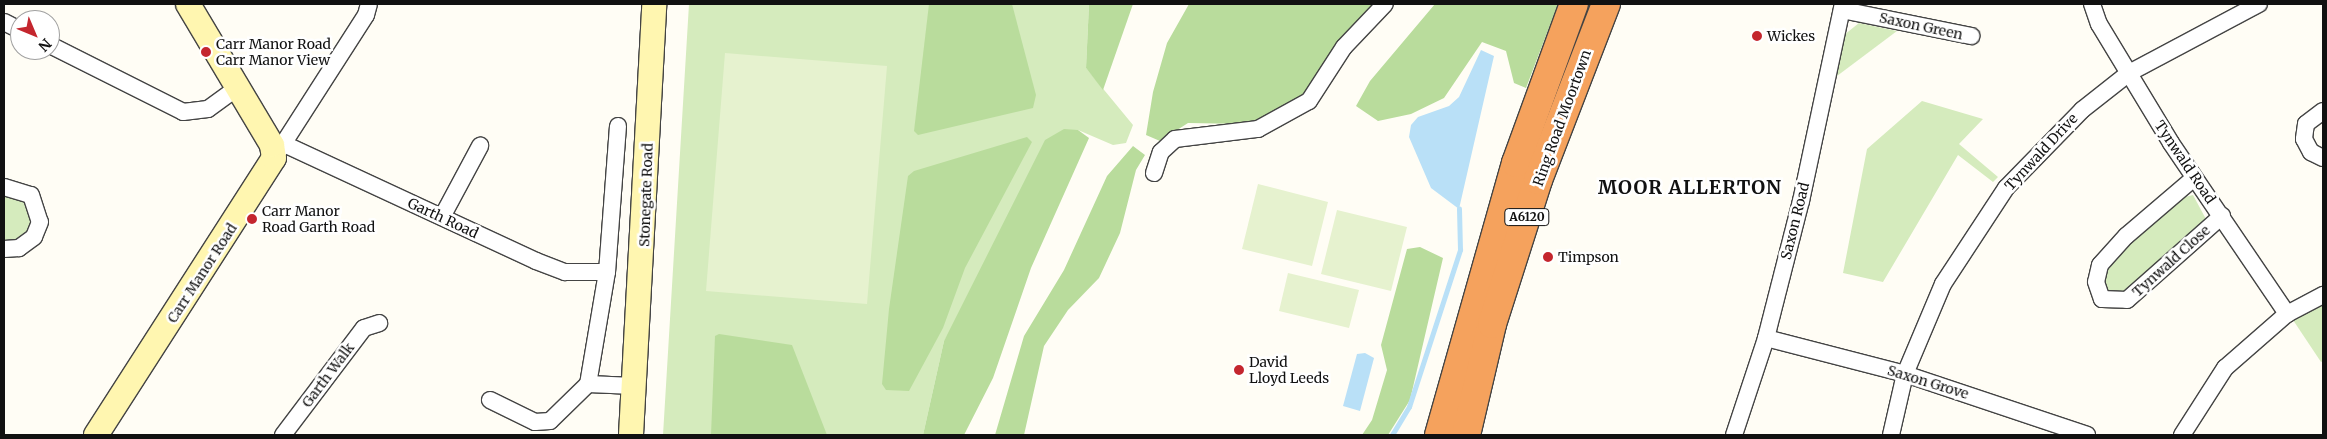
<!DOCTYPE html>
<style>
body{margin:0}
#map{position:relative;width:2327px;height:439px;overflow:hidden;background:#fffdf5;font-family:Merriweather,serif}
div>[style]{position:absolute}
.green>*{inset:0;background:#d5ebbd}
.forest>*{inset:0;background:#b9dc9c}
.pitch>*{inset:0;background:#e6f2cf}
.water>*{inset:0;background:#b9e0f7}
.stream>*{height:4.5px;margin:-2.25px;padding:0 2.25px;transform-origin:2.25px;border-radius:2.25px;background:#b9e0f7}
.roads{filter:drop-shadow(1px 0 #444) drop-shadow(-1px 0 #444) drop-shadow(0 1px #444) drop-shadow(0 -1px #444)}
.street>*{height:16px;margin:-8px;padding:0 8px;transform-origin:8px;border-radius:8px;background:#fff}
.secondary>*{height:24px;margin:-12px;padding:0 12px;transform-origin:12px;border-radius:12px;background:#fff6b0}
.highway>*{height:28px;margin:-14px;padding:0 14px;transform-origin:14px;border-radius:14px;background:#f5a25d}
.dots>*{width:14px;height:14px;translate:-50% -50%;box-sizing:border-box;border:2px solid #fff;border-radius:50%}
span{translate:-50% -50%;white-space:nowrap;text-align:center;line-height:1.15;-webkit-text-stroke:5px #fff;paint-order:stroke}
.shield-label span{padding:1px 4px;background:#fff;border:1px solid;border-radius:4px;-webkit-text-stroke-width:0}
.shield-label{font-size:12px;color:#111;font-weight:700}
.street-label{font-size:14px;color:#111}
.poi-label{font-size:14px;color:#111}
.left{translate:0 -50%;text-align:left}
.district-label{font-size:19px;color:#111;font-weight:700;letter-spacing:1px}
.frame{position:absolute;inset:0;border:5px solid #111;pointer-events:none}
.north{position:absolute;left:10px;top:10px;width:50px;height:50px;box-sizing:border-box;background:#fff;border:1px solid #a0a0a0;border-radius:50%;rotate:135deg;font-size:14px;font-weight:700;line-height:20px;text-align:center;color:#111}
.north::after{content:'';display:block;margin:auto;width:18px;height:22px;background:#c4262e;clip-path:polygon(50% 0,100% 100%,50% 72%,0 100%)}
</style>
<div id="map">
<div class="green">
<div style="clip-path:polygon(689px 4px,1089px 4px,1086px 68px,1133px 125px,1126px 143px,1113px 145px,1078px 130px,944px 341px,923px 435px,663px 435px)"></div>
<div style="clip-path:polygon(1859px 23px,1897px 31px,1837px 76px,1844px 35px)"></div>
<div style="clip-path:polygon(1922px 101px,1983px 119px,1959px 144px,1998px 177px,1993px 182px,1958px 155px,1883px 282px,1843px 273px,1867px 149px)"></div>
<div style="clip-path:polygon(4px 194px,23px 198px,32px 209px,31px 229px,22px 239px,4px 242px)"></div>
<div style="clip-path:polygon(2193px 195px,2207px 221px,2126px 292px,2108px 291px,2102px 278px,2108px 263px,2181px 198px)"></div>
<div style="clip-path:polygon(2323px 304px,2323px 361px,2321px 362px,2293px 320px)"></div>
</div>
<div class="forest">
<div style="clip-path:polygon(929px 4px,1012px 4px,1036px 95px,1033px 108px,918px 135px,914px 131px)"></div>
<div style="clip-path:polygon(1089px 4px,1133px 4px,1103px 90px,1086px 68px)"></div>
<div style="clip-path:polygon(1189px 4px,1374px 4px,1346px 32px,1302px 97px,1287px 109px,1245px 124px,1188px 123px,1160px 141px,1146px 135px,1153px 92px,1167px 43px)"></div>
<div style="clip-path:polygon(1435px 4px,1558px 4px,1526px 88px,1514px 83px,1506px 51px,1482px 42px,1444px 98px,1411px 114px,1378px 121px,1356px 106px,1370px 81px)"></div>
<div style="clip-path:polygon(1064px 129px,1078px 130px,1089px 138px,1031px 268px,993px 378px,964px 435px,923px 435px,944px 341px,1045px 140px)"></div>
<div style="clip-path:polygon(1027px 137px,1032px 142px,965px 268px,943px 328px,909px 391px,886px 390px,882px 384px,889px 309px,908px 176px,914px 171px)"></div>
<div style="clip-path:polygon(1133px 146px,1145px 155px,1136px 170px,1120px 233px,1099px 278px,1068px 310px,1044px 346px,1024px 435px,995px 435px,1024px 336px,1064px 270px,1107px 176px)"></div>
<div style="clip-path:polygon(1420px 247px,1443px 258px,1410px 400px,1388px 435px,1362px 435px,1372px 420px,1387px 370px,1381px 345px,1407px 249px)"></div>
<div style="clip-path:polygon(719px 334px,792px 345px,827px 435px,711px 435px,715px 336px)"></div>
</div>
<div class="pitch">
<div style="clip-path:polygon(725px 53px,887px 66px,867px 304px,706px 291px)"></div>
<div style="clip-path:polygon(1258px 184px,1328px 202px,1312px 266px,1242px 249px)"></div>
<div style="clip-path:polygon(1337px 210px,1407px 227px,1391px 291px,1321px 274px)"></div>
<div style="clip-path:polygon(1288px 273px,1359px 290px,1349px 328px,1279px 311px)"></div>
</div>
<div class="water">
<div style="clip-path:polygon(1481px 50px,1494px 56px,1459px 209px,1431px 188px,1409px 137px,1411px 125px,1418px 117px,1449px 106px,1459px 97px)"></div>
<div style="clip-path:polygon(1365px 353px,1374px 358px,1360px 411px,1343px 406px,1357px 354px)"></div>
</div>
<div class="stream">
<div style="left:1392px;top:435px;width:33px;rotate:-59deg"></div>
<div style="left:1409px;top:407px;width:165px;rotate:-72deg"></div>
<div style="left:1460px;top:250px;width:41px;rotate:-91.4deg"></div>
</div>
<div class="roads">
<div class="street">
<div style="left:2092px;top:4px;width:21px;rotate:71deg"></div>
<div style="left:2099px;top:24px;width:139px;rotate:58.8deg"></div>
<div style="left:2171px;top:143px;width:207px;rotate:55.8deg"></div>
<div style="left:1842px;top:10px;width:132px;rotate:11.4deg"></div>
<div style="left:4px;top:22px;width:18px;rotate:27deg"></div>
<div style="left:50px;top:45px;width:149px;rotate:26.7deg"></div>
<div style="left:183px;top:112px;width:25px;rotate:-7deg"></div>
<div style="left:208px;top:109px;width:37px;rotate:-36deg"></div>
<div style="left:2323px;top:111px;width:21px;rotate:143deg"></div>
<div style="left:2306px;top:124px;width:15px;rotate:98deg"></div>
<div style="left:2304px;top:139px;width:15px;rotate:62deg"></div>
<div style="left:2311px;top:152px;width:13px;rotate:27deg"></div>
<div style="left:618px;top:126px;width:146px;rotate:94.3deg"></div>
<div style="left:607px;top:272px;width:114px;rotate:99.6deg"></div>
<div style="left:588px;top:384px;width:46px;rotate:2.5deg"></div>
<div style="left:284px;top:144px;width:278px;rotate:24.9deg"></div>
<div style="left:536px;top:261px;width:31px;rotate:21deg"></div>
<div style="left:565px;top:272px;width:42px"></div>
<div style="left:278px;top:152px;width:163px;rotate:-57.3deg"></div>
<div style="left:366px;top:15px;width:11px;rotate:-75deg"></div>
<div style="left:1154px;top:173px;width:22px;rotate:-72deg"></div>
<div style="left:1161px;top:152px;width:19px;rotate:-43deg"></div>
<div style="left:1175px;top:139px;width:84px;rotate:-6.9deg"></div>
<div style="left:1258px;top:129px;width:58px;rotate:-28.8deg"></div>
<div style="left:1309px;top:101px;width:64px;rotate:-57.1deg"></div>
<div style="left:1344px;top:47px;width:59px;rotate:-46.4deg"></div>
<div style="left:2194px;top:178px;width:89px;rotate:139.5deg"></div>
<div style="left:2126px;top:236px;width:39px;rotate:132deg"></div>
<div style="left:2100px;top:265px;width:17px;rotate:103deg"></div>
<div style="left:2096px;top:282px;width:18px;rotate:71deg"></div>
<div style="left:2102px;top:299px;width:25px;rotate:2deg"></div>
<div style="left:2127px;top:300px;width:127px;rotate:-41.5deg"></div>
<div style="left:4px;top:187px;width:28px;rotate:17deg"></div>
<div style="left:31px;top:195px;width:28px;rotate:72deg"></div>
<div style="left:40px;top:222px;width:16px;rotate:112deg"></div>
<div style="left:34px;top:237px;width:19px;rotate:144deg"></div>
<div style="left:19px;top:248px;width:15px;rotate:176deg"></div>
<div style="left:442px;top:217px;width:81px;rotate:-61.8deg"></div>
<div style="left:1766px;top:338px;width:144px;rotate:14.5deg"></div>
<div style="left:1905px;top:374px;width:192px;rotate:18.5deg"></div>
<div style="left:490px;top:400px;width:50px;rotate:26.1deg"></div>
<div style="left:535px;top:422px;width:15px;rotate:-4deg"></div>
<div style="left:550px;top:421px;width:53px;rotate:-44.2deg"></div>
<div style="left:283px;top:435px;width:134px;rotate:-52.9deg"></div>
<div style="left:364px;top:328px;width:16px;rotate:-18deg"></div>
<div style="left:1734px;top:435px;width:102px;rotate:-71.7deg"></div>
<div style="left:1766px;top:338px;width:141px;rotate:-75.7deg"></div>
<div style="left:1801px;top:201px;width:201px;rotate:-78deg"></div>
<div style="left:1891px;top:435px;width:63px;rotate:-77.1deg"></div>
<div style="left:1905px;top:374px;width:98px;rotate:-67.1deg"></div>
<div style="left:1943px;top:284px;width:115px;rotate:-56.7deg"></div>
<div style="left:2006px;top:188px;width:109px;rotate:-45.7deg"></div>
<div style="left:2082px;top:110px;width:60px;rotate:-38.2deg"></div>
<div style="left:2129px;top:73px;width:147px;rotate:-28deg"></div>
<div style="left:2182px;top:435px;width:80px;rotate:-57.3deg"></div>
<div style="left:2225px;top:368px;width:82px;rotate:-41.1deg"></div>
<div style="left:2287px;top:314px;width:41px;rotate:-27.8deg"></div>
</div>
<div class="secondary">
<div style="left:96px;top:435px;width:329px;rotate:-57.3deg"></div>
<div style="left:274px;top:158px;width:13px;rotate:-99deg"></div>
<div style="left:272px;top:145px;width:164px;rotate:-120.8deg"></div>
<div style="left:631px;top:435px;width:432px;rotate:-86.9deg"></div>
</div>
<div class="highway">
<div style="left:1439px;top:435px;width:283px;rotate:-74.2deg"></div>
<div style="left:1516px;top:163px;width:169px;rotate:-70deg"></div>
<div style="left:1466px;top:435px;width:114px;rotate:-76.8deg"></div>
<div style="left:1492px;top:324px;width:151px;rotate:-72.3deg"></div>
<div style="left:1538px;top:180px;width:189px;rotate:-68.9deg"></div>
</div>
</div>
<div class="dots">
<div style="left:1757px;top:36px;background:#c4262e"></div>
<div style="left:206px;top:52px;background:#c4262e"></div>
<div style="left:252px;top:219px;background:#c4262e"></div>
<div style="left:1548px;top:257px;background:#c4262e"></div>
<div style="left:1239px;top:370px;background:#c4262e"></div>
</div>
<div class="shield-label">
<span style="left:1527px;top:217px">A6120</span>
</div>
<div class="street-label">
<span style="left:1921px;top:26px;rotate:12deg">Saxon Green</span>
<span style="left:1562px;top:118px;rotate:-70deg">Ring Road Moortown</span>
<span style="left:2041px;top:152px;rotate:-47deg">Tynwald Drive</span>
<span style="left:2185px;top:162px;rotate:56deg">Tynwald Road</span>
<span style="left:646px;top:195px;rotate:-88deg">Stonegate Road</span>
<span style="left:443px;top:218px;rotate:25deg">Garth Road</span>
<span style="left:1795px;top:221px;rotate:-76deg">Saxon Road</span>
<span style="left:2171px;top:261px;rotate:-42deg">Tynwald Close</span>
<span style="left:202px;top:273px;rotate:-57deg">Carr Manor Road</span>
<span style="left:328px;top:375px;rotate:-53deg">Garth Walk</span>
<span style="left:1928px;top:382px;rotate:17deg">Saxon Grove</span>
</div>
<div class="poi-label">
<span class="left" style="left:1767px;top:36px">Wickes</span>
<span class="left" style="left:216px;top:52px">Carr Manor Road<br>Carr Manor View</span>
<span class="left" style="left:262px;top:219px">Carr Manor<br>Road Garth Road</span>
<span class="left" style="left:1558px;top:257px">Timpson</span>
<span class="left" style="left:1249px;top:370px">David<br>Lloyd Leeds</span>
</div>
<div class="district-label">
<span style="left:1690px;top:188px">MOOR ALLERTON</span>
</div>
<div class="frame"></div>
<div class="north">N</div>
</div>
